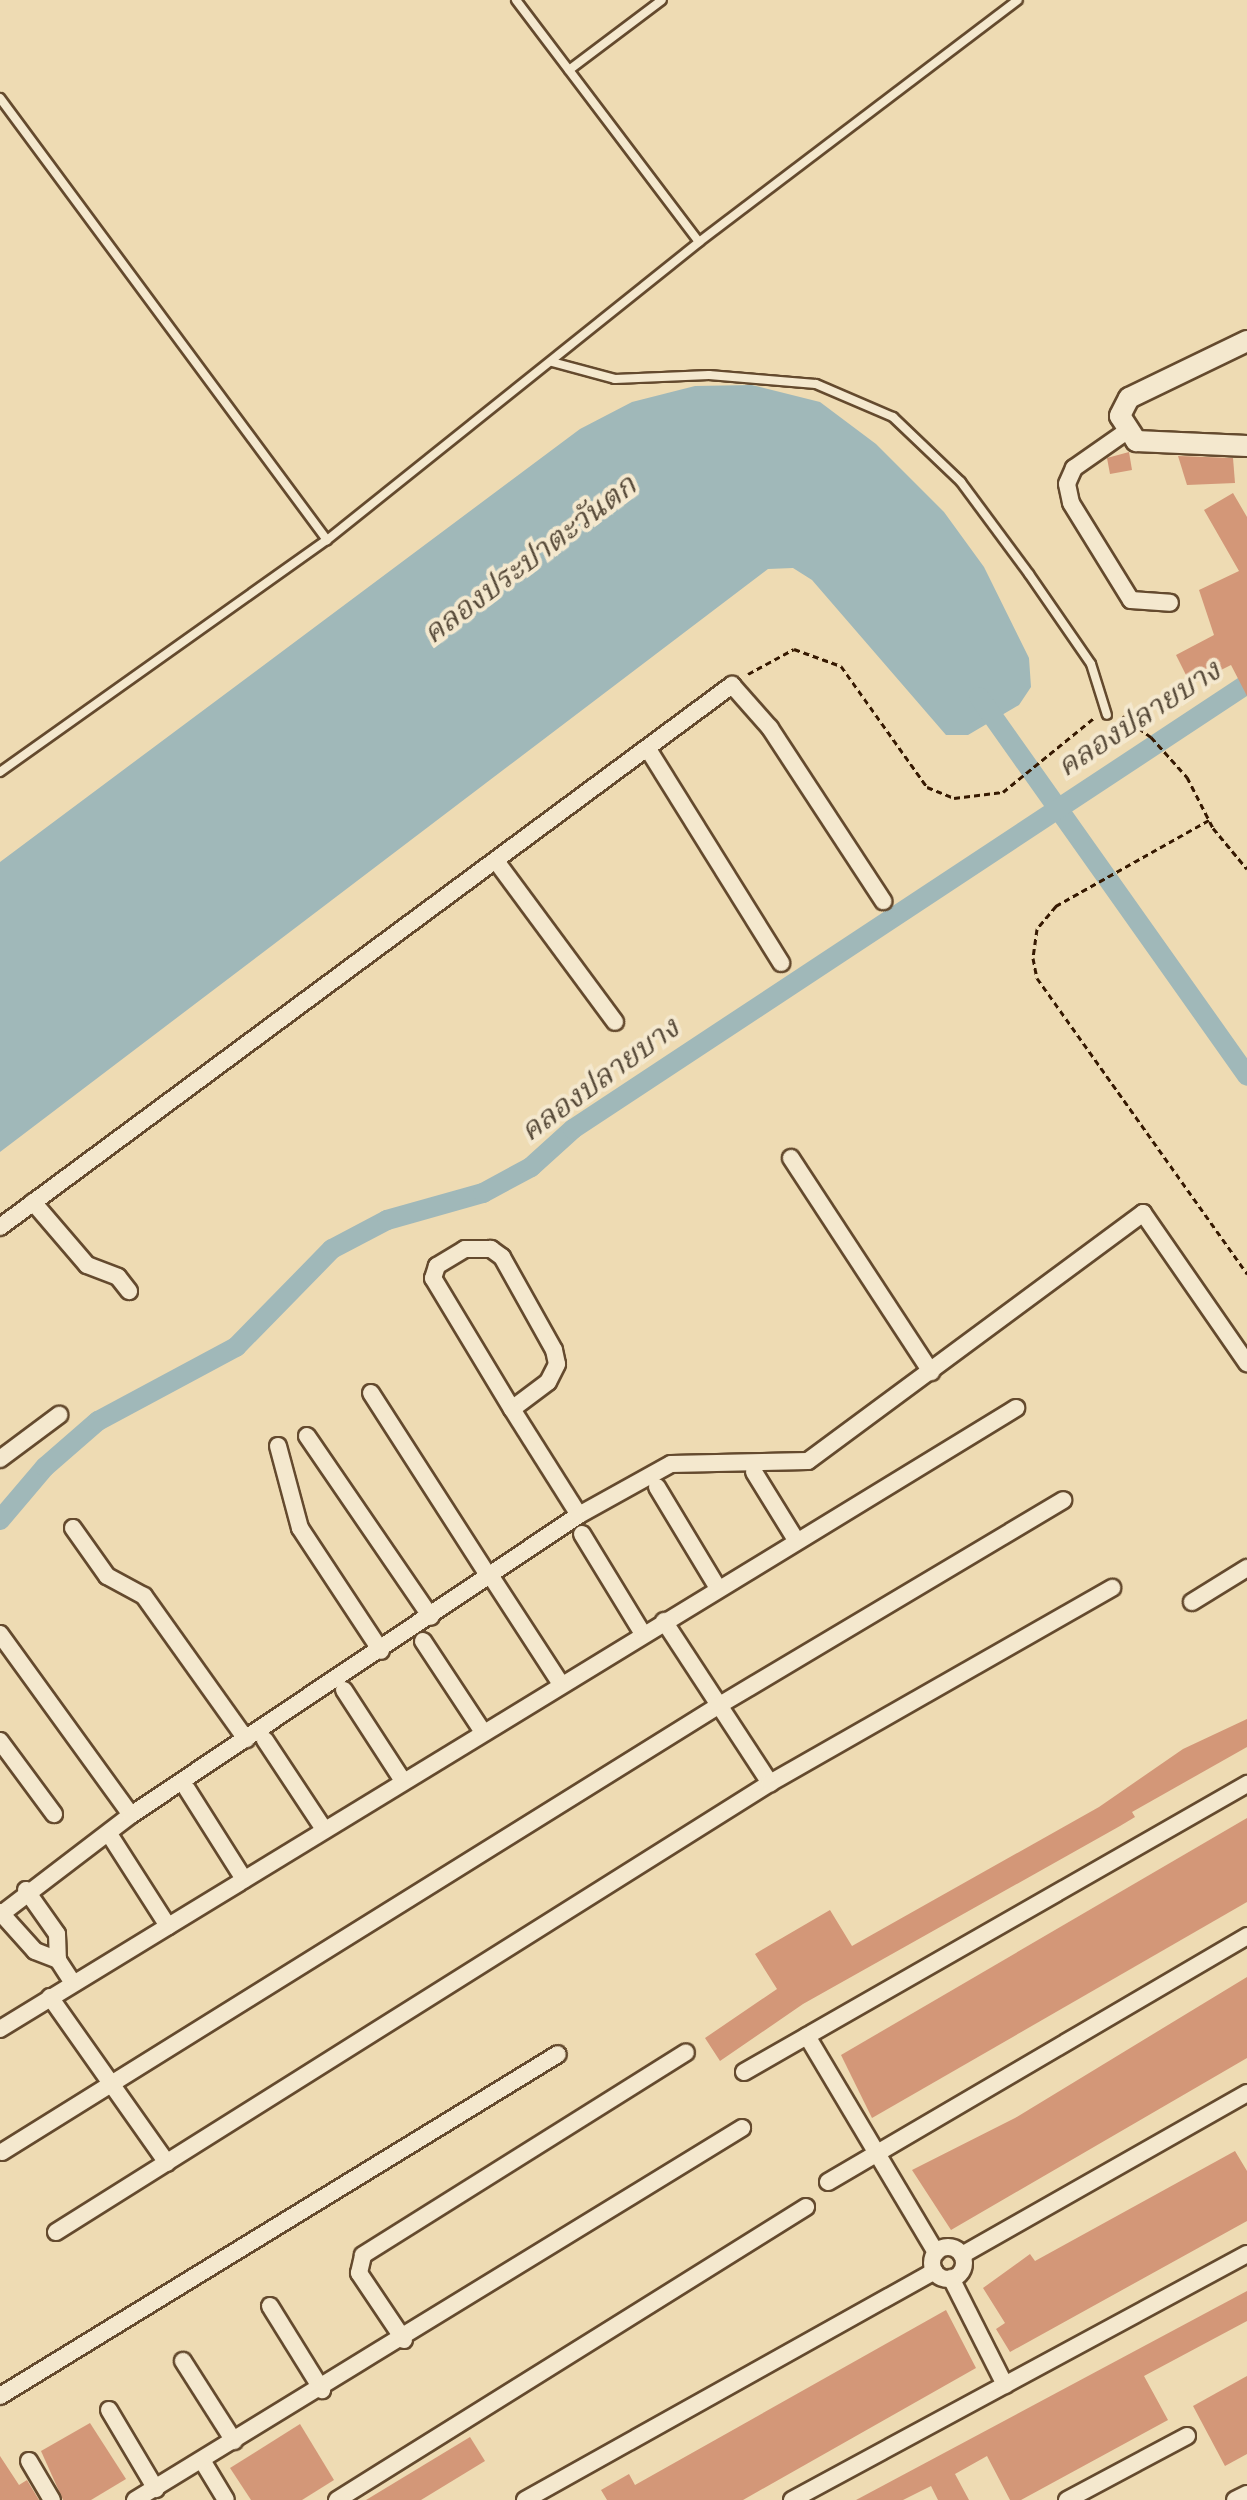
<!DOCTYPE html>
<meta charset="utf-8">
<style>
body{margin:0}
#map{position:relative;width:1247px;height:2500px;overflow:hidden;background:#eedbb3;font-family:Cardo,"Noto Serif Thai",serif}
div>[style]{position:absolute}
.water>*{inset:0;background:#a0b8b9}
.canal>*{height:20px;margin:-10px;padding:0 10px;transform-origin:10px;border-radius:10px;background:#a0b8b9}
.building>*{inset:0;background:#d39778}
.path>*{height:3px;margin-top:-1.5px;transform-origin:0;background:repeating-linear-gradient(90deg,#361901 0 6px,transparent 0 10px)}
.roads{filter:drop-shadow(2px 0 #644a2e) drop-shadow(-2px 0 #644a2e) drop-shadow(0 2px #644a2e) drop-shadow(0 -2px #644a2e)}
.service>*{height:8px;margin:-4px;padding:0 4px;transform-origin:4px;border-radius:4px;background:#f4e8ce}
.minor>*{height:16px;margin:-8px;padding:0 8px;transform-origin:8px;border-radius:8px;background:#f4e8ce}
.minor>.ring{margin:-8px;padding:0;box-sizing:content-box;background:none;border:16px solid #f4e8ce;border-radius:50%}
.tertiary>*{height:20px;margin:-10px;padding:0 10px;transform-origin:10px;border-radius:10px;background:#f4e8ce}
span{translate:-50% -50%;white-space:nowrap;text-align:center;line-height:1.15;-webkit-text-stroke:8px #f4e8ce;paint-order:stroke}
.water-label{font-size:30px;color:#564938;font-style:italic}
</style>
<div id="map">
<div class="water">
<div style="clip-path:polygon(752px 385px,820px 402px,876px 444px,944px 512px,984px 567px,1029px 658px,1031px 687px,1019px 705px,968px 735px,946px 735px,812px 580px,793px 568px,768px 569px,0 1152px,0 862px,580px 429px,632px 402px,695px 386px)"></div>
</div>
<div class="canal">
<div style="left:979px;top:697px;width:464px;rotate:54.7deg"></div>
<div style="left:0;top:1520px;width:70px;rotate:-49.7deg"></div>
<div style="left:45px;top:1467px;width:70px;rotate:-41deg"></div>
<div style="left:98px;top:1421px;width:157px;rotate:-28.2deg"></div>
<div style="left:236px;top:1347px;width:137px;rotate:-45.6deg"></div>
<div style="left:332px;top:1249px;width:62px;rotate:-27.8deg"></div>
<div style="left:387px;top:1220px;width:100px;rotate:-15.7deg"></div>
<div style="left:483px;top:1193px;width:55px;rotate:-28.4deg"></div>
<div style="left:531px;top:1167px;width:57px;rotate:-42.1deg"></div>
<div style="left:573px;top:1129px;width:808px;rotate:-33.43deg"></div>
</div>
<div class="building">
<div style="clip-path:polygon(1129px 452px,1132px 470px,1110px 474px,1107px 458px)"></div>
<div style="clip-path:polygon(1178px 456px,1233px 458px,1235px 483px,1187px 485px)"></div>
<div style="clip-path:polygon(1233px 493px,1247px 517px,1247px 696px,1231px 665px,1191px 685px,1176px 655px,1214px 635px,1199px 590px,1239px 571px,1204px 510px)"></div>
<div style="clip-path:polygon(1247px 1719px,1247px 1747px,1132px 1812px,1135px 1817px,1120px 1826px,803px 2004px,720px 2061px,705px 2038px,777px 1989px,755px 1954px,770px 1945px,830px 1910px,852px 1946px,1099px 1807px,1183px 1749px)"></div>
<div style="clip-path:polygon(1247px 1818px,1247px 1902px,872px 2118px,841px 2055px)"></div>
<div style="clip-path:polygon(1247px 1977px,1247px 2058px,951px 2230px,912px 2170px,1015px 2118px)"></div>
<div style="clip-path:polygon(1235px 2151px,1247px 2171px,1247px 2221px,1010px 2352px,996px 2329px,1005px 2323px,983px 2288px,1030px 2254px,1035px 2261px)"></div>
<div style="clip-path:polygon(1247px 2291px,1247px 2321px,1144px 2376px,1168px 2420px,1021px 2500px,1010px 2500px,987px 2456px,955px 2474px,969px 2500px,938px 2500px,931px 2486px,903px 2500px,856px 2500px)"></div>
<div style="clip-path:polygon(946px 2310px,976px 2368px,743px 2500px,607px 2500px,601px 2490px,629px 2474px,635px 2485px)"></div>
<div style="clip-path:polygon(1247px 2376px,1247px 2454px,1225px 2466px,1193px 2406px)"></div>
<div style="clip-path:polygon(90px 2423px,126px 2479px,91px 2500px,63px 2500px,41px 2451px)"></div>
<div style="clip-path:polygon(300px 2424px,334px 2480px,302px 2500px,251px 2500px,230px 2468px)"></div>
<div style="clip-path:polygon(470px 2437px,485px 2461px,421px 2500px,366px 2500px)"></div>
<div style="clip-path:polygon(0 2456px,19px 2485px,27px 2480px,39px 2500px,0 2500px)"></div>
</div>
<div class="path">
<div style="left:748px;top:674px;width:52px;rotate:-28.5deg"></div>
<div style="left:794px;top:649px;width:50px;rotate:19.9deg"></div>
<div style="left:841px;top:666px;width:148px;rotate:54.6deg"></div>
<div style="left:927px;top:787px;width:29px;rotate:22deg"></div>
<div style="left:954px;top:798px;width:49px;rotate:-7deg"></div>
<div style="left:1003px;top:792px;width:119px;rotate:-39.2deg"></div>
<div style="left:1122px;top:716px;width:36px;rotate:36deg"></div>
<div style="left:1151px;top:737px;width:54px;rotate:48deg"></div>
<div style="left:1187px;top:777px;width:57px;rotate:63deg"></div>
<div style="left:1213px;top:828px;width:53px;rotate:50.3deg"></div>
<div style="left:1209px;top:820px;width:176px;rotate:150.7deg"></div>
<div style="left:1056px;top:906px;width:30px;rotate:130deg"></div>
<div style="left:1037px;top:929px;width:29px;rotate:98deg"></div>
<div style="left:1033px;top:958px;width:20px;rotate:79deg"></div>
<div style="left:1037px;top:978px;width:363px;rotate:54.6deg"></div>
</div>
<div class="roads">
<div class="service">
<div style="left:516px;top:0;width:303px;rotate:52.9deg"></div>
<div style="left:569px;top:70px;width:116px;rotate:-37deg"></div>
<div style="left:0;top:98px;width:550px;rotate:53.51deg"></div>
<div style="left:552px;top:362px;width:65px;rotate:15.1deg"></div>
<div style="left:615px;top:379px;width:94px;rotate:-2.4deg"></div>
<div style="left:709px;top:375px;width:107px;rotate:4.8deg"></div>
<div style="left:816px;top:384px;width:84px;rotate:23.2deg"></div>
<div style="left:893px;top:417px;width:94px;rotate:43.7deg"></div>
<div style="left:961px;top:482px;width:114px;rotate:53.5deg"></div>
<div style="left:1029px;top:574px;width:109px;rotate:55.4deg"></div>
<div style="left:1091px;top:664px;width:53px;rotate:72.6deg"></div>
<div style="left:0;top:772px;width:401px;rotate:-35.4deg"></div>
<div style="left:327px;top:540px;width:477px;rotate:-38.7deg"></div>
<div style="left:699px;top:242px;width:400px;rotate:-37.2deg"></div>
</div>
<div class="minor">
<div style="left:1127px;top:431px;width:65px;rotate:145.1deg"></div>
<div style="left:1074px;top:468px;width:17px;rotate:114deg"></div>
<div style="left:1067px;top:484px;width:19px;rotate:78deg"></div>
<div style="left:1071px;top:503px;width:114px;rotate:58.3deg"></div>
<div style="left:1131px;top:600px;width:39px;rotate:4deg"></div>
<div style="left:648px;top:749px;width:252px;rotate:58.1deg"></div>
<div style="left:496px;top:861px;width:200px;rotate:53.5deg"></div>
<div style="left:791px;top:1158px;width:256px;rotate:56.8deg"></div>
<div style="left:33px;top:1202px;width:83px;rotate:49.4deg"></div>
<div style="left:87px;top:1265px;width:33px;rotate:21deg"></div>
<div style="left:118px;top:1277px;width:18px;rotate:52deg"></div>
<div style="left:0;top:1227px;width:911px;rotate:-36.52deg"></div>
<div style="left:732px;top:685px;width:57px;rotate:48.5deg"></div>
<div style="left:770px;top:728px;width:207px;rotate:56.8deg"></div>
<div style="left:371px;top:1393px;width:219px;rotate:57.3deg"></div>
<div style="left:512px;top:1409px;width:45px;rotate:-36.9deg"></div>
<div style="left:548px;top:1382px;width:20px;rotate:-63deg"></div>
<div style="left:557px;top:1364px;width:14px;rotate:-102deg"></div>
<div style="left:554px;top:1350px;width:107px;rotate:-119.2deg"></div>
<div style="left:502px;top:1257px;width:14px;rotate:-144deg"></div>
<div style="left:491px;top:1249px;width:26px;rotate:180deg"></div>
<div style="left:465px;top:1249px;width:33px;rotate:149deg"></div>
<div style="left:437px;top:1266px;width:13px;rotate:108deg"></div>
<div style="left:433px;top:1278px;width:153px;rotate:58.9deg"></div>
<div style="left:512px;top:1409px;width:125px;rotate:57.7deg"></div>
<div style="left:307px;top:1436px;width:219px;rotate:55.6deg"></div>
<div style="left:278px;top:1446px;width:85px;rotate:75deg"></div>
<div style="left:300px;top:1528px;width:147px;rotate:56.6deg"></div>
<div style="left:0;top:1459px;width:74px;rotate:-36.7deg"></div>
<div style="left:754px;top:1472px;width:80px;rotate:58.3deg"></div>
<div style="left:657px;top:1487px;width:118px;rotate:58.9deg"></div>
<div style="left:73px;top:1528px;width:59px;rotate:54.7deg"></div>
<div style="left:107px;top:1576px;width:42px;rotate:28.4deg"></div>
<div style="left:144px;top:1596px;width:176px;rotate:54.5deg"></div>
<div style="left:582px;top:1534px;width:117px;rotate:58.6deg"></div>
<div style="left:494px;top:1581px;width:123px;rotate:57deg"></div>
<div style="left:1192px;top:1602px;width:65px;rotate:-31.7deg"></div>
<div style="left:664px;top:1621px;width:194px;rotate:56.8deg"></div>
<div style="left:0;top:1634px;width:223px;rotate:54.1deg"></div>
<div style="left:423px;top:1641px;width:109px;rotate:56.6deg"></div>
<div style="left:344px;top:1690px;width:108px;rotate:57deg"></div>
<div style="left:265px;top:1740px;width:107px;rotate:56.5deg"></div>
<div style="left:0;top:1741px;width:91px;rotate:53.5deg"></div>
<div style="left:187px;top:1789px;width:107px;rotate:57.7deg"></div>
<div style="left:111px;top:1837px;width:106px;rotate:57.4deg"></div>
<div style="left:26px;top:1890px;width:54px;rotate:54.8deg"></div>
<div style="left:57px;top:1934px;width:26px;rotate:88deg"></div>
<div style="left:58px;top:1960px;width:27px;rotate:57deg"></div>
<div style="left:0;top:1912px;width:52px;rotate:48.1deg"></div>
<div style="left:35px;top:1951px;width:25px;rotate:21deg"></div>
<div style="left:0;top:1915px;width:165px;rotate:-37.4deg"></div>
<div style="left:131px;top:1815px;width:539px;rotate:-33.81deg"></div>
<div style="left:579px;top:1515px;width:105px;rotate:-29deg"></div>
<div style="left:671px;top:1464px;width:137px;rotate:-1.3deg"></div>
<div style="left:808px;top:1461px;width:417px;rotate:-36.5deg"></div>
<div style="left:1143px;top:1213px;width:183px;rotate:55.3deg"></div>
<div style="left:50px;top:1997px;width:203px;rotate:54.8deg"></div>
<div style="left:0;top:2029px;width:1191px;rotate:-31.43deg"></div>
<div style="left:807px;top:2036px;width:252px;rotate:59.2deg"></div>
<div style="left:744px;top:2072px;width:580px;rotate:-29.79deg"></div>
<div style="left:2px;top:2152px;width:844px;rotate:-31.92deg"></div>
<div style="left:718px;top:1706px;width:402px;rotate:-30.8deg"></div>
<div style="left:828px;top:2182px;width:486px;rotate:-30.4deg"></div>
<div style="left:56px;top:2232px;width:843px;rotate:-32.16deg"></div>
<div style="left:770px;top:1783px;width:394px;rotate:-29.7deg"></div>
<div class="ring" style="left:932px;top:2247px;width:16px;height:16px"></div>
<div style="left:962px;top:2255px;width:328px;rotate:-29.6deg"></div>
<div style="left:951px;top:2278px;width:120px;rotate:63.2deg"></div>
<div style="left:270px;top:2306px;width:99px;rotate:58.2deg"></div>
<div style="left:404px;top:2340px;width:81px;rotate:-123.9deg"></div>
<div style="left:359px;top:2273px;width:18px;rotate:-77deg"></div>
<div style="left:363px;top:2255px;width:381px;rotate:-32.1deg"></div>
<div style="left:183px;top:2361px;width:95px;rotate:57.5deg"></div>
<div style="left:0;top:2396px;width:654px;rotate:-31.5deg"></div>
<div style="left:109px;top:2410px;width:92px;rotate:59.3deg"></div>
<div style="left:29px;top:2461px;width:45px;rotate:59.5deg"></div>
<div style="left:203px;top:2462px;width:44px;rotate:58.8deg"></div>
<div style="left:135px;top:2500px;width:712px;rotate:-31.5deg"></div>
<div style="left:337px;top:2500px;width:553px;rotate:-31.99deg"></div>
<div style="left:525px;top:2500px;width:469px;rotate:-29.2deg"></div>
<div style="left:792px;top:2500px;width:517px;rotate:-28.4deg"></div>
<div style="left:1067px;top:2500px;width:136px;rotate:-28.1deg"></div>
<div style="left:1235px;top:2500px;width:13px;rotate:-27deg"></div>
</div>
<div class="tertiary">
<div style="left:1247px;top:341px;width:131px;rotate:154.2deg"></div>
<div style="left:1129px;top:398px;width:20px;rotate:117deg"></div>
<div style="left:1120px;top:416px;width:30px;rotate:57deg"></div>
<div style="left:1136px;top:441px;width:111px;rotate:2.6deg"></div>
</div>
</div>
<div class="water-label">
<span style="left:530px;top:560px;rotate:-37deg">คลองประปาตะวันตก</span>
<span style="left:1139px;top:719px;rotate:-33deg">คลองปลายบาง</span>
<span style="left:600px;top:1080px;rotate:-36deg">คลองปลายบาง</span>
</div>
</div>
